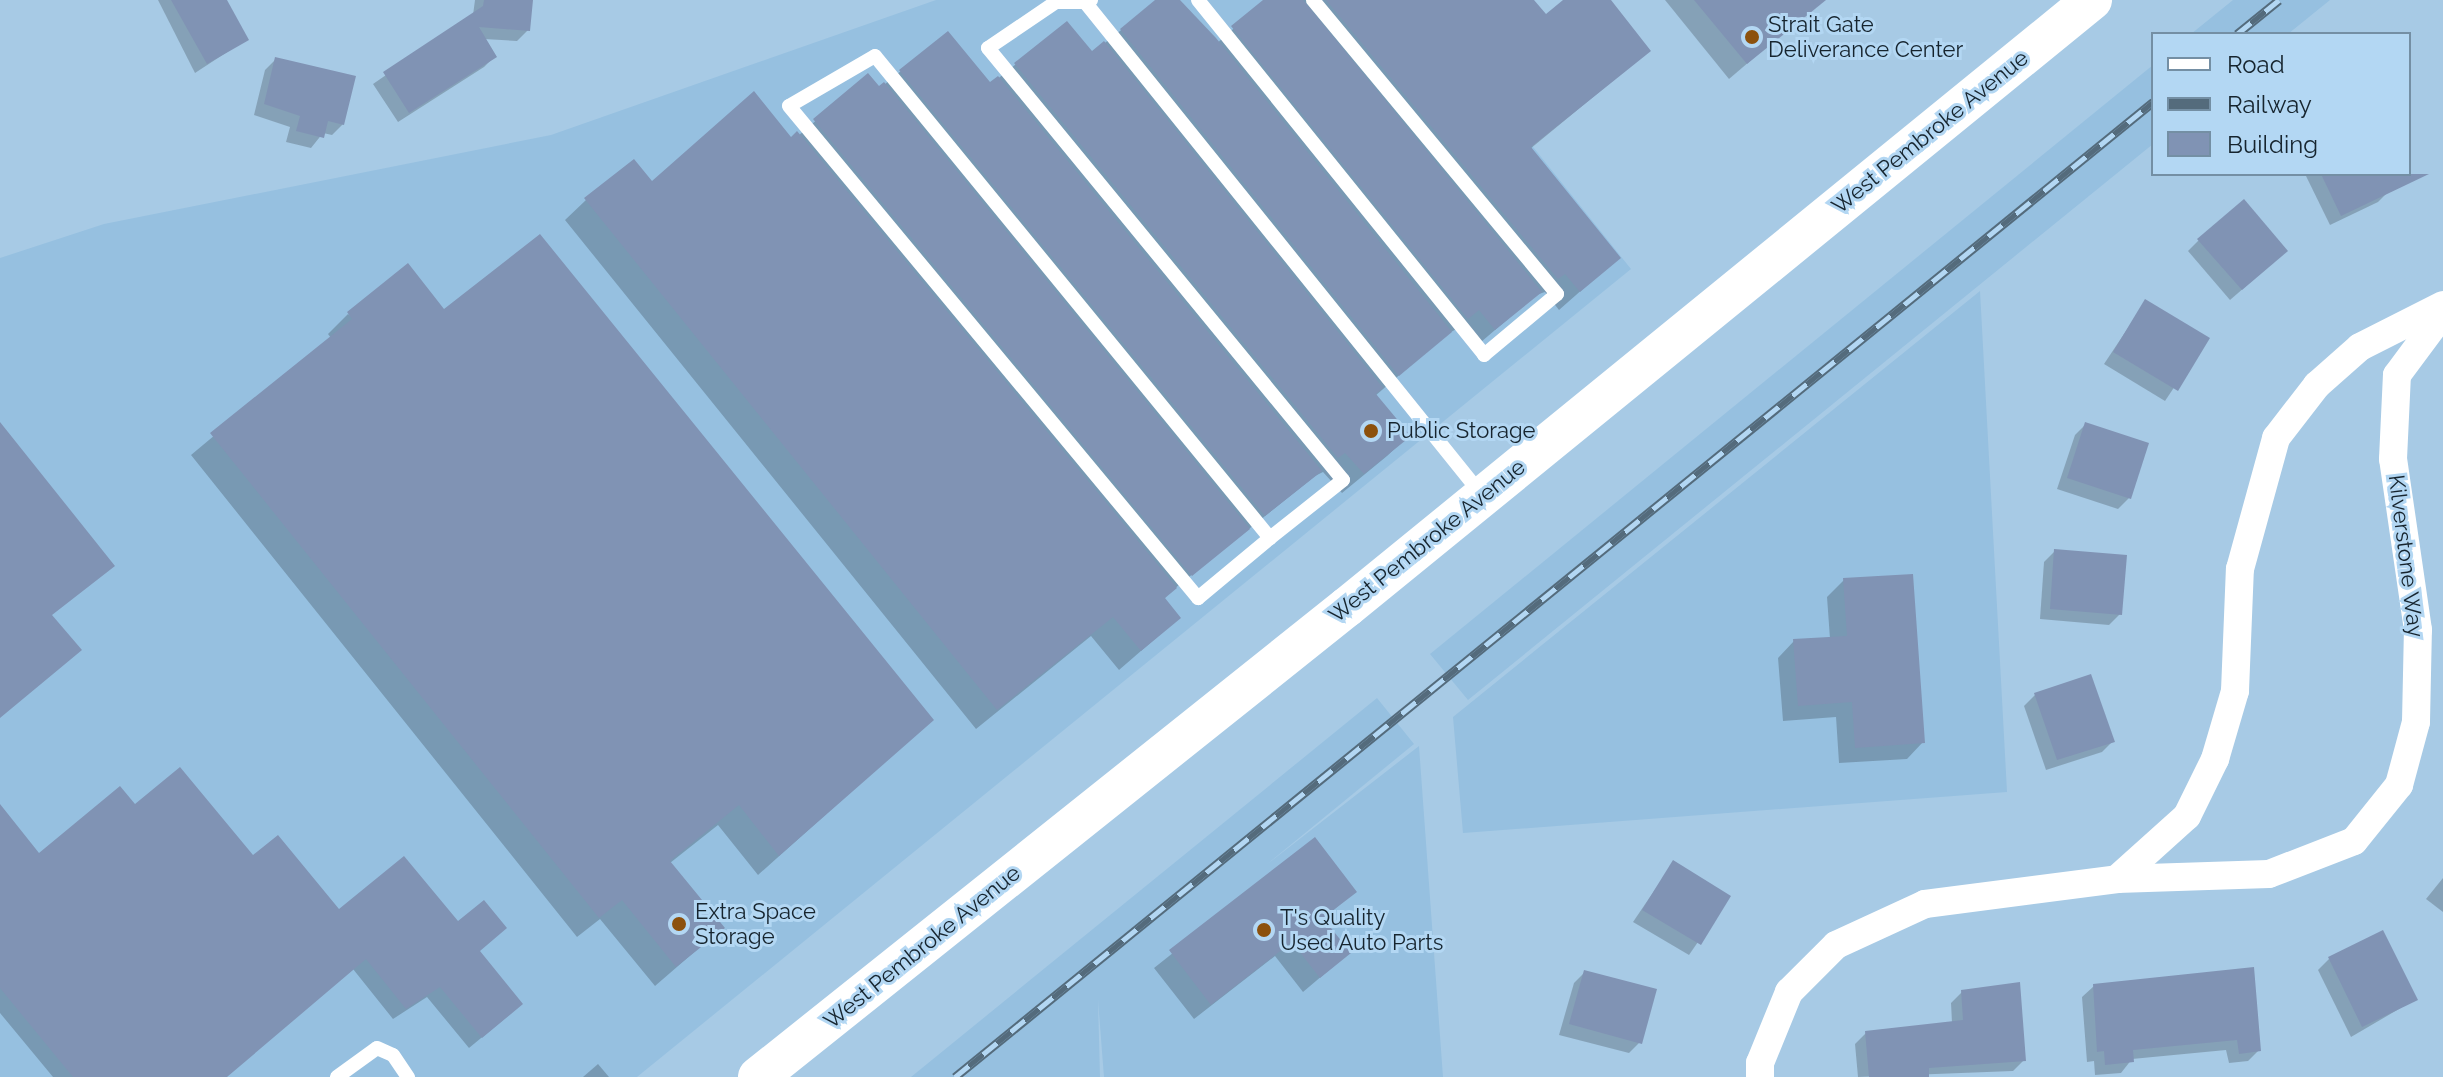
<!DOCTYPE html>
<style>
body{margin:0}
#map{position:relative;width:2443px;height:1077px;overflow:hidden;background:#a7cae5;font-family:Raleway,sans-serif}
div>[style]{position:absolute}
.built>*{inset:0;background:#96c0e0}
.shadow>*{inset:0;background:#0003}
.building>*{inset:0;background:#8093b4}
.lane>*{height:14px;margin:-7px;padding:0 7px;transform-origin:7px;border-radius:7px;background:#fff}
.street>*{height:28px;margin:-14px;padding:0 14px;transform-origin:14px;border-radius:14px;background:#fff}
.secondary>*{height:40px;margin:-20px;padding:0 20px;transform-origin:20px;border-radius:20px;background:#fff}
.rail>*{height:9px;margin-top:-4.5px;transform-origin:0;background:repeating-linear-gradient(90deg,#b3d7f3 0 18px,#546b7c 0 36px);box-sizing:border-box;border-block:2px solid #546b7c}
.dots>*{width:22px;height:22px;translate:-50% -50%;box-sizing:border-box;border:4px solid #b3d7f3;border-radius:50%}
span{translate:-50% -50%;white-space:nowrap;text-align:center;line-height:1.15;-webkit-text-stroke:6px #b3d7f3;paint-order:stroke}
.poi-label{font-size:22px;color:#16242e}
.left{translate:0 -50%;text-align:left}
.street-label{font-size:22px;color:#16242e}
.legend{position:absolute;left:2151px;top:32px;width:260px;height:144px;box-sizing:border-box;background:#b3d7f3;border:2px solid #748fa4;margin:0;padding:10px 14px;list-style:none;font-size:24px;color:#16242e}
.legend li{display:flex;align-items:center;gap:16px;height:40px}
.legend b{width:40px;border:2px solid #748fa4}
</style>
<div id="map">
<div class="built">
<div style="clip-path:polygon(936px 0,1415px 0,1631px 269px,637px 1077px,0 1077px,0 258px,104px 224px,551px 135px)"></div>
<div style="clip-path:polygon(2233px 0,2330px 0,2288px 34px,2191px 34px)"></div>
<div style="clip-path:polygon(2153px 65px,2153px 144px,1468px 700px,1430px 654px)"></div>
<div style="clip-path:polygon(1980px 291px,2007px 792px,1463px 833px,1453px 717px)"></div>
<div style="clip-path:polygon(1377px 698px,1414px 744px,1266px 865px,1419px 746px,1443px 1077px,1104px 1077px,1098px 1000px,1100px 1077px,911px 1077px)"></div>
</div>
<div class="shadow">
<div style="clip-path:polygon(158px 0,225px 0,247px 39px,195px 73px)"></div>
<div style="clip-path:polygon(475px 0,531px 0,528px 30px,517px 41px,484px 39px,495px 56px,484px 67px,398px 122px,373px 84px,473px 15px)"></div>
<div style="clip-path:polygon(1159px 0,1178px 0,1215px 45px,1266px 0,1532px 0,1545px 17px,1567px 0,1608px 0,1649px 51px,1530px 149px,1618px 258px,1559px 310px,1545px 292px,1536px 295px,1474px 348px,1458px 328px,1446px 335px,1375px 396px,1408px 436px,1387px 456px,1342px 493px,1323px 472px,1315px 476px,1169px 593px,1164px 599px,1179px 618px,1119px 670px,1091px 636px,976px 729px,565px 220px,586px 200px,652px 184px,798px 136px,868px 76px,879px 89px,901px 71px,990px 85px,1066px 24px,1091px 54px)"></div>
<div style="clip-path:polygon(1665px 0,1802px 0,1810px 10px,1729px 79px)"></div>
<div style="clip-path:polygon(276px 59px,343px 124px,332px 135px,323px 133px,311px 148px,286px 142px,290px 127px,254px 115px,265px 70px)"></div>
<div style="clip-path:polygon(2305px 174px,2380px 174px,2389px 191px,2378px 202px,2330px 225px)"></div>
<div style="clip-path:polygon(2199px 240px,2275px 261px,2230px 300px,2188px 251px)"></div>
<div style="clip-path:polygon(2146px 301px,2207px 338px,2165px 401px,2104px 364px)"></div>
<div style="clip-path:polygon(348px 314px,931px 720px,758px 875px,718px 825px,670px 863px,722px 928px,655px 986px,600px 919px,577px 937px,191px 455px,331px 338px,328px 334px)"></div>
<div style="clip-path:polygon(2086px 424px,2129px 498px,2118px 509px,2057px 489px,2075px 435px)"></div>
<div style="clip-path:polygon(2055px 551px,2120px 614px,2109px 625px,2040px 619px,2044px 562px)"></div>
<div style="clip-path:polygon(1844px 580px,1923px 742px,1907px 759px,1839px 763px,1836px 717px,1783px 721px,1778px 658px,1794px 641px,1830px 639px,1827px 597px)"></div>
<div style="clip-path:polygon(2035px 695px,2113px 741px,2102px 752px,2046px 770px,2024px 706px)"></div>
<div style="clip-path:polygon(135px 807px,253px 858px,338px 912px,478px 952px,509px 1015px,469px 1048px,427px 997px,393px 1019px,353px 969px,225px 1077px,53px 1077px,0 1013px,0 833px,39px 855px)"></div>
<div style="clip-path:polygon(1315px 840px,1354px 892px,1322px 920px,1349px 953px,1303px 992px,1275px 956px,1194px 1019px,1154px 968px)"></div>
<div style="clip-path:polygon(1673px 863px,1729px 897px,1689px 955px,1633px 922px)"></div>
<div style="clip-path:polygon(2443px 878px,2443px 912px,2426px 899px)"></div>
<div style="clip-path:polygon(2329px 959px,2416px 999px,2351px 1037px,2318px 970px)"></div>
<div style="clip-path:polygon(2252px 969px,2259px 1050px,2248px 1061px,2229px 1063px,2226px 1050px,2132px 1059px,2121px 1073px,2095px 1075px,2094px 1061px,2087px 1062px,2082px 997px,2094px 986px)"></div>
<div style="clip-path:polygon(1585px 972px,1640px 1042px,1629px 1053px,1559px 1035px,1574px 983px)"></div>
<div style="clip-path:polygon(1962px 992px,2024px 1060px,2013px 1071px,1858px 1077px,1855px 1044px,1866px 1033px,1952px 1023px,1951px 1003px)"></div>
<div style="clip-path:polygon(598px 1064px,609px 1077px,583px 1077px)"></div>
</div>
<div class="building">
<div style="clip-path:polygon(171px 0,227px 0,249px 40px,207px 64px)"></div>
<div style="clip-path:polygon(484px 0,533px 0,530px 31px,479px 27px,497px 57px,409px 113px,383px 72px,483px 6px)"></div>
<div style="clip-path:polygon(1155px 0,1180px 0,1216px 38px,1452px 332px,1399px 376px,1120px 29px)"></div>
<div style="clip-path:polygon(1263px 0,1303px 0,1542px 292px,1495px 330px,1479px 310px,1468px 319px,1231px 26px)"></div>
<div style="clip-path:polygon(1326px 0,1534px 0,1546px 14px,1563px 0,1611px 0,1651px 51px,1531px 147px,1621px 258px,1580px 292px,1565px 274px,1558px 279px)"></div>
<div style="clip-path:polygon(1694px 0,1826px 0,1747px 64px)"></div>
<div style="clip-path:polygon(1067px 21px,1092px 51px,1104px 41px,1383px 388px,1376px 394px,1411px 436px,1364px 474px,1345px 453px,1338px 458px,1014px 63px)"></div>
<div style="clip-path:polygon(948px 31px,990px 82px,998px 76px,1322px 471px,1265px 516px,899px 70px)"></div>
<div style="clip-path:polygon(275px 57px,356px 76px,344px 125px,328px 121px,324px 138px,296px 131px,300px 116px,264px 104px)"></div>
<div style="clip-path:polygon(868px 73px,879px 86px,884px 82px,1250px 529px,1192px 576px,813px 119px)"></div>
<div style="clip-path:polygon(754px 91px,791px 137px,797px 131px,1177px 588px,1165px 598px,1181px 618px,1141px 651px,1113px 617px,997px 710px,584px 198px,634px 159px,652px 181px)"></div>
<div style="clip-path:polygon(2321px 174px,2429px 174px,2341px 216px)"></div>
<div style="clip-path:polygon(2244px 199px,2288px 251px,2242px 290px,2197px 239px)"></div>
<div style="clip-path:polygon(540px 234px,934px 720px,779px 856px,739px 805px,670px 861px,725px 928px,676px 967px,622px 900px,599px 918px,210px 433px,352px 319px,347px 312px,408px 263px,444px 309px)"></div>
<div style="clip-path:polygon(2145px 299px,2210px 338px,2178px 391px,2113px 352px)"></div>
<div style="clip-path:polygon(0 422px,115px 566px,52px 615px,82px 650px,0 718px)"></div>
<div style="clip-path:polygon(2085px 422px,2149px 443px,2131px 499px,2067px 478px)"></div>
<div style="clip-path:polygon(2054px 549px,2127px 555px,2122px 615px,2050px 609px)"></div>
<div style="clip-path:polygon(1913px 574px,1925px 743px,1855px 748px,1852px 702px,1798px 706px,1793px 639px,1847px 636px,1843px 578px)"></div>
<div style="clip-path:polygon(2091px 674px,2115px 742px,2057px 760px,2034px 693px)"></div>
<div style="clip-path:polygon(180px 767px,253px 855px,278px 835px,339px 909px,404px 856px,458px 921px,484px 900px,507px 928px,480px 951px,523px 1004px,482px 1038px,440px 987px,406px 1009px,366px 959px,227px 1077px,73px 1077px,0 988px,0 804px,39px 853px,120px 786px,135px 804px)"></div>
<div style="clip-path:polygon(1315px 837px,1357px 892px,1323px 918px,1351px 953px,1320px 978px,1292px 942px,1211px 1005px,1169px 950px)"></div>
<div style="clip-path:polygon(1673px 860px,1731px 896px,1701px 945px,1642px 910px)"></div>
<div style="clip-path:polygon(2383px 930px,2418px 1000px,2362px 1027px,2328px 957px)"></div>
<div style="clip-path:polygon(2254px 967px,2261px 1051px,2239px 1054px,2237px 1040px,2133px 1050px,2134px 1062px,2105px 1065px,2104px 1051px,2097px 1052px,2093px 984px)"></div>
<div style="clip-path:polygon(1584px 970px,1657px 989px,1642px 1044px,1569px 1024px)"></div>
<div style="clip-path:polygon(2020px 982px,2026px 1061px,1929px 1068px,1929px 1077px,1869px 1077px,1865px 1031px,1963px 1020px,1961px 990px)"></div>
</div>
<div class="lane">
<div style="left:1091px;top:0;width:6px;rotate:162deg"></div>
<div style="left:1085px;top:2px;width:633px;rotate:51.16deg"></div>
<div style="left:1198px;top:0;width:456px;rotate:51.1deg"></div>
<div style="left:1484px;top:355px;width:95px;rotate:-39.9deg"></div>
<div style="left:1557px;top:294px;width:382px;rotate:-129.7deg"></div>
<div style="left:1085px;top:2px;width:29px;rotate:180deg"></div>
<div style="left:1056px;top:2px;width:82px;rotate:145.9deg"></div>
<div style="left:988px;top:48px;width:559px;rotate:50.59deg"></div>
<div style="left:1343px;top:480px;width:93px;rotate:141.5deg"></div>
<div style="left:1270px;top:538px;width:623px;rotate:-129.33deg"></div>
<div style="left:875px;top:56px;width:99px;rotate:149.8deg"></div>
<div style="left:789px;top:106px;width:640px;rotate:50.26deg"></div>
<div style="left:1198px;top:598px;width:94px;rotate:-39.8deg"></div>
<div style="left:337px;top:1077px;width:49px;rotate:-35.9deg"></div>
<div style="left:377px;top:1048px;width:17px;rotate:24deg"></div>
<div style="left:393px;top:1055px;width:27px;rotate:56deg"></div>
</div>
<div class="street">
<div style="left:2117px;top:879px;width:94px;rotate:-42deg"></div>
<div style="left:2187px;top:816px;width:64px;rotate:-63.8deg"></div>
<div style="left:2215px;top:759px;width:71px;rotate:-73.6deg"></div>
<div style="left:2235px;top:691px;width:122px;rotate:-87.7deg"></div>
<div style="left:2240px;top:569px;width:136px;rotate:-74.6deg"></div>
<div style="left:2276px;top:438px;width:67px;rotate:-52.3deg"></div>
<div style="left:2317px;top:385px;width:57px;rotate:-41.5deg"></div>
<div style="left:2360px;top:347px;width:93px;rotate:-26.8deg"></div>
<div style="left:1760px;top:1077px;width:14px;rotate:-90deg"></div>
<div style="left:1760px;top:1063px;width:77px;rotate:-67.8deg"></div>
<div style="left:1789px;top:992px;width:66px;rotate:-45deg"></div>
<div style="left:1836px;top:945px;width:98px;rotate:-24.7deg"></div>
<div style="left:1925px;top:904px;width:194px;rotate:-7.4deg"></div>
<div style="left:2117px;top:879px;width:152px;rotate:-1.9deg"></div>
<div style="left:2269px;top:874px;width:91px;rotate:-21.2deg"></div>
<div style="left:2354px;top:841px;width:72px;rotate:-51.2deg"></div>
<div style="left:2399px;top:785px;width:65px;rotate:-74.9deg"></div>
<div style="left:2416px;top:722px;width:92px;rotate:-88.8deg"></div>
<div style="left:2418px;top:630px;width:173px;rotate:-98.3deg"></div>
<div style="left:2393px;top:459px;width:84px;rotate:-87.3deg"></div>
<div style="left:2397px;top:375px;width:77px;rotate:-53.4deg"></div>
</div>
<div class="secondary">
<div style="left:758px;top:1077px;width:754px;rotate:-38.59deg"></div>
<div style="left:1347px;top:607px;width:961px;rotate:-39.17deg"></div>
</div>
<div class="rail">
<div style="left:2237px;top:34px;width:54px;rotate:-39deg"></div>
<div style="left:955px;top:1077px;width:1545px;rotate:-39.14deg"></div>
</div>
<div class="dots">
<div style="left:1752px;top:37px;background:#8c510d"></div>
<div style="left:1371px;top:431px;background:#8c510d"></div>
<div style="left:679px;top:924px;background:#8c510d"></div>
<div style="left:1264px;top:930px;background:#8c510d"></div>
</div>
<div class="poi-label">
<span class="left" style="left:1768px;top:37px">Strait Gate<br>Deliverance Center</span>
<span class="left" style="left:1387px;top:431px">Public Storage</span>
<span class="left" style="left:695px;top:924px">Extra Space<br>Storage</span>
<span class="left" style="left:1280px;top:930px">T's Quality<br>Used Auto Parts</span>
</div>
<div class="street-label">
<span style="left:1930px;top:132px;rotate:-39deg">West Pembroke Avenue</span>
<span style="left:1427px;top:541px;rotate:-39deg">West Pembroke Avenue</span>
<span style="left:2406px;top:556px;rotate:83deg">Kilverstone Way</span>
<span style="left:922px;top:947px;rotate:-39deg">West Pembroke Avenue</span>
</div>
<ul class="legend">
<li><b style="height:10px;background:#fff"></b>Road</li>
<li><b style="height:10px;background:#546b7c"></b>Railway</li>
<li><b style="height:22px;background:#8093b4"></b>Building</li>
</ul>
</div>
